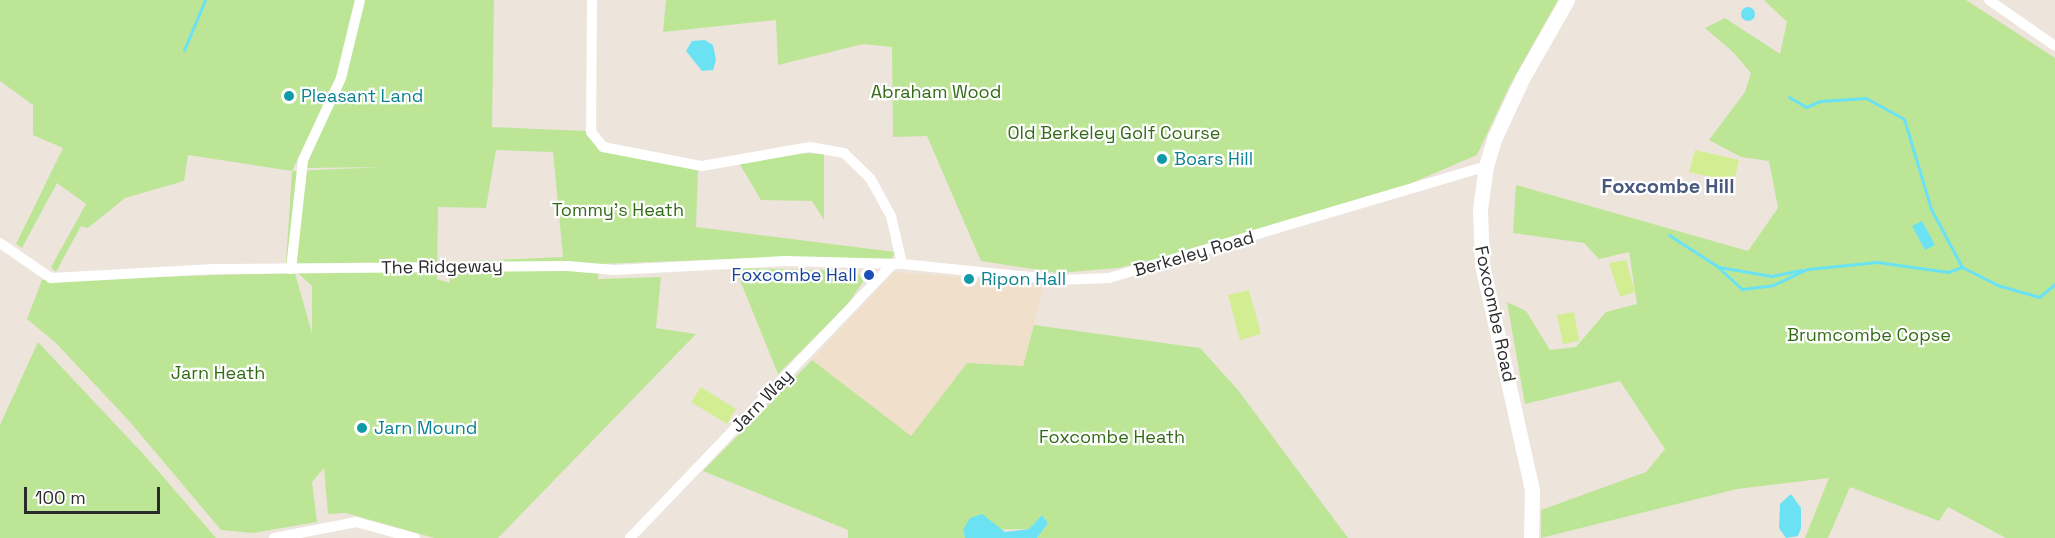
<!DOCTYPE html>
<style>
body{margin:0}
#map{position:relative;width:2055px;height:538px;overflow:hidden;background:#ede4dc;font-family:"Space Grotesk",sans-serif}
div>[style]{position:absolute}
.education>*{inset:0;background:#f0dfcb}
.green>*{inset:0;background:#bce696}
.pitch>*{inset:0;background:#d3ee92}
.water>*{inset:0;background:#6be2f4}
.round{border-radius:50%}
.stream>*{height:3px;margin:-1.5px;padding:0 1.5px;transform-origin:1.5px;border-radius:1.5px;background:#6be2f4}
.street>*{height:10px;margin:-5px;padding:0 5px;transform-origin:5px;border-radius:5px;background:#fff}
.secondary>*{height:15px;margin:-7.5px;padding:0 7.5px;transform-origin:7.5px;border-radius:7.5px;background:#fff}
.dots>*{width:16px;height:16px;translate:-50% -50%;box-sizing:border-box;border:3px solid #fff;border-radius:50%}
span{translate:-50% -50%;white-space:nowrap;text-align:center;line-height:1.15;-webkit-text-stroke:4.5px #fff;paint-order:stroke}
.park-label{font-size:18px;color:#346b17}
.culture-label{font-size:18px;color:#0d838f}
.left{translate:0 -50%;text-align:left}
.street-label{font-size:18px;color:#2b2b2b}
.transit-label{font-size:18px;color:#164399}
.right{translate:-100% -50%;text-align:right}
.neighbourhood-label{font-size:20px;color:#49597e;font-weight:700}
.scale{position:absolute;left:24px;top:487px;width:136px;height:27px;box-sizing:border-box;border:3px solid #2b2b2b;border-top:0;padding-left:8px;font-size:18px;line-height:21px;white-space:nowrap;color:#2b2b2b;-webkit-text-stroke:4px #fff;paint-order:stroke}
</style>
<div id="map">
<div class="education">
<div style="clip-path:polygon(894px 272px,1044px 284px,1023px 366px,967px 363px,911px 437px,812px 360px)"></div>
</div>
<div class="green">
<div style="clip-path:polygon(evenodd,0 0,355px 0,337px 77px,292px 171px,383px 167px,305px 168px,343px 83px,364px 0,494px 0,492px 127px,586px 131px,604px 151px,698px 170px,696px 227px,895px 252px,891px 260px,781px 257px,599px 264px,598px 283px,599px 279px,661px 277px,656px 328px,696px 334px,498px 538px,434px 538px,346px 513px,328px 514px,324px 468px,312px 482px,317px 522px,252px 533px,221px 530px,130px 422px,56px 343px,27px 319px,42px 280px,295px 273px,312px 333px,312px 286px,286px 262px,292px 171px,188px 155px,184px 181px,125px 198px,88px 228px,81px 226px,56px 272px,51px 267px,86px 204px,57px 183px,22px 248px,16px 244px,63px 148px,33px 135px,33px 105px,0 81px,0 0,496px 150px,553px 152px,563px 257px,449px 262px,450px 283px,437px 279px,438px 207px,486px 208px,496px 150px)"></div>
<div style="clip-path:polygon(666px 0,1558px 0,1509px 87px,1477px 155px,1386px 194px,1185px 253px,1118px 268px,1058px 273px,981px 261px,927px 136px,893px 137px,892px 47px,863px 44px,778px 65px,776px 20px,663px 32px)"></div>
<div style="clip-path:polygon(1764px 0,1966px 0,2055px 58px,2055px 538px,2006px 538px,1948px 507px,1939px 521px,1850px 487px,1828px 538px,1805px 538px,1829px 478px,1737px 489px,1541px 538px,1541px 510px,1646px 472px,1665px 449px,1620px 381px,1525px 404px,1507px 302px,1526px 311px,1550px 350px,1576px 347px,1606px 312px,1637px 304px,1629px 252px,1599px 259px,1584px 243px,1513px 233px,1516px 185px,1748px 251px,1778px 208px,1769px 161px,1741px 157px,1709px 140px,1745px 92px,1751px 73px,1733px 52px,1705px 28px,1725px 18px,1780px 54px,1787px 22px)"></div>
<div style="clip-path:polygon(795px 153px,824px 154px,824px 220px,812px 201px,761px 200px,739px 163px)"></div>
<div style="clip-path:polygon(735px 268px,855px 271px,864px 280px,848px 304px,778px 374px)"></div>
<div style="clip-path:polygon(1034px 325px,1200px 348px,1238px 390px,1348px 538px,1037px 538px,1048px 523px,1042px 515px,1029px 529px,963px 530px,965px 538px,848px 538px,848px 530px,703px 471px,812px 360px,911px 436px,967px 363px,1023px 366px)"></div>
<div style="clip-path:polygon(38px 342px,146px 457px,216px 538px,0 538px,0 425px)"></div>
</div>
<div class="pitch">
<div style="clip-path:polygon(1695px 150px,1739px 160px,1734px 182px,1689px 172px)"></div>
<div style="clip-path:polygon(1626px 260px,1635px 292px,1620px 297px,1609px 263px)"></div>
<div style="clip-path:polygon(1249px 290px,1261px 334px,1240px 340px,1228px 295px)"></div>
<div style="clip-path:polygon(1574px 312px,1579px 341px,1563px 344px,1557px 315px)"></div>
<div style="clip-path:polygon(701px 387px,736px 409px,727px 424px,691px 402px)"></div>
</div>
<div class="water">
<div class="round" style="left:1741px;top:7px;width:14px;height:14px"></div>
<div style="clip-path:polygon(705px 40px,713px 45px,716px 60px,713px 70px,702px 71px,686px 51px,692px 41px)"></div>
<div style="clip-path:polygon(1922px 221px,1935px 245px,1925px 250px,1912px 226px)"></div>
<div style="clip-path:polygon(1791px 494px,1801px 508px,1801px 528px,1798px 536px,1786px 538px,1779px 528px,1780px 504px)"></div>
<div style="clip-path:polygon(982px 514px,1005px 532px,1029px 529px,1042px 515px,1048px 523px,1037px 538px,965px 538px,963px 530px,970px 518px)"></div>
</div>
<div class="stream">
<div style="left:184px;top:50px;width:54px;rotate:-67.2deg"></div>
<div style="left:1789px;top:97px;width:20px;rotate:30deg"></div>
<div style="left:1806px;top:107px;width:15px;rotate:-23deg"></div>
<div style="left:1820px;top:101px;width:46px;rotate:-3.7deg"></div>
<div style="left:1866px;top:98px;width:43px;rotate:28.9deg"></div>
<div style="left:1904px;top:119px;width:94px;rotate:73.3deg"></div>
<div style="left:1931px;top:209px;width:66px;rotate:61.9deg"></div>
<div style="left:1962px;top:267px;width:39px;rotate:27deg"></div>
<div style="left:1997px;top:285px;width:44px;rotate:15.9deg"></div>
<div style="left:2039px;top:297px;width:21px;rotate:-39deg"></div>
<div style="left:1669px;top:235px;width:57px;rotate:32.9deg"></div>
<div style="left:1717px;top:266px;width:34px;rotate:43deg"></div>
<div style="left:1742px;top:289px;width:31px;rotate:-7deg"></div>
<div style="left:1773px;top:285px;width:38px;rotate:-25deg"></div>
<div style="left:1808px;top:269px;width:69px;rotate:-5.8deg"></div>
<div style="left:1877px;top:262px;width:72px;rotate:8deg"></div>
<div style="left:1948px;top:272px;width:15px;rotate:-20deg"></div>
<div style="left:1719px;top:267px;width:53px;rotate:9.8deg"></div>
<div style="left:1771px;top:276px;width:31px;rotate:-11deg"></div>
</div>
<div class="street">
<div style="left:592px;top:0;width:132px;rotate:90.4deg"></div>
<div style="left:591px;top:132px;width:19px;rotate:51deg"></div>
<div style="left:603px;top:147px;width:101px;rotate:10.9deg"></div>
<div style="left:702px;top:166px;width:110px;rotate:-10deg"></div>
<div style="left:810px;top:147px;width:35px;rotate:10deg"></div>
<div style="left:844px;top:153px;width:36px;rotate:44deg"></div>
<div style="left:870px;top:178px;width:43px;rotate:61.1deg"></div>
<div style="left:891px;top:216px;width:49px;rotate:77.1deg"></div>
<div style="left:1989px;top:0;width:80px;rotate:34.9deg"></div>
<div style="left:0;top:243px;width:62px;rotate:34.5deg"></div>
<div style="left:51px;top:278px;width:163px;rotate:-3.2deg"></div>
<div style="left:214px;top:269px;width:354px;rotate:-0.5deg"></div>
<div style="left:568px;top:266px;width:46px;rotate:5deg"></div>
<div style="left:614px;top:270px;width:171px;rotate:-3deg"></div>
<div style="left:785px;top:261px;width:117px;rotate:1.5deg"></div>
<div style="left:902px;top:264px;width:159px;rotate:5.8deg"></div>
<div style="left:1060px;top:280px;width:49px;rotate:-2.3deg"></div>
<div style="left:1109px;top:278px;width:393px;rotate:-16.5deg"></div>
<div style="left:291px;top:269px;width:110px;rotate:-83.7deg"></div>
<div style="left:303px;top:160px;width:90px;rotate:-65.1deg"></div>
<div style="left:341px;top:78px;width:80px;rotate:-76.3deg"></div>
<div style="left:274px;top:538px;width:84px;rotate:-11deg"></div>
<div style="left:356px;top:522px;width:61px;rotate:15.2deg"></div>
<div style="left:630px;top:538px;width:380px;rotate:-46.2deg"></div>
</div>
<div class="secondary">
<div style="left:1531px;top:538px;width:48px;rotate:-88.8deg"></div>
<div style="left:1532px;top:490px;width:231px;rotate:-102.5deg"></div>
<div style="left:1482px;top:264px;width:55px;rotate:-92.1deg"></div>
<div style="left:1480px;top:209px;width:43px;rotate:-82.1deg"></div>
<div style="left:1486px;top:166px;width:30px;rotate:-73deg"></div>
<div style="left:1495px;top:137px;width:66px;rotate:-65deg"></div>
<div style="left:1523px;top:77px;width:89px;rotate:-60.3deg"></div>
</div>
<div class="dots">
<div style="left:289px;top:96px;background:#0f9aa8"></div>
<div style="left:1162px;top:159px;background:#0f9aa8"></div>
<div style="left:869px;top:275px;background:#1a4fb4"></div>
<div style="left:969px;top:279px;background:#0f9aa8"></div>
<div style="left:362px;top:428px;background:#0f9aa8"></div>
</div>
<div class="park-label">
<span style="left:936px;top:92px">Abraham Wood</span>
<span style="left:1114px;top:133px">Old Berkeley Golf Course</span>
<span style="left:618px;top:210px">Tommy's Heath</span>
<span style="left:1869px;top:335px">Brumcombe Copse</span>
<span style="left:218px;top:373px">Jarn Heath</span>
<span style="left:1112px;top:437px">Foxcombe Heath</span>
</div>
<div class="culture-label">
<span class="left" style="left:301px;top:96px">Pleasant Land</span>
<span class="left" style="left:1174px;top:159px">Boars Hill</span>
<span class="left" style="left:981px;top:279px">Ripon Hall</span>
<span class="left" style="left:374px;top:428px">Jarn Mound</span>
</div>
<div class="street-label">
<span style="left:1194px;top:254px;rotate:-16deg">Berkeley Road</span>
<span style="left:442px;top:267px;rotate:-1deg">The Ridgeway</span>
<span style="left:1495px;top:314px;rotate:78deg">Foxcombe Road</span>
<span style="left:762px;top:401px;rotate:-46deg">Jarn Way</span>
</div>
<div class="transit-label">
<span class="right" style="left:857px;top:275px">Foxcombe Hall</span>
</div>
<div class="neighbourhood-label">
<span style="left:1668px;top:186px">Foxcombe Hill</span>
</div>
<div class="scale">100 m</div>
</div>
